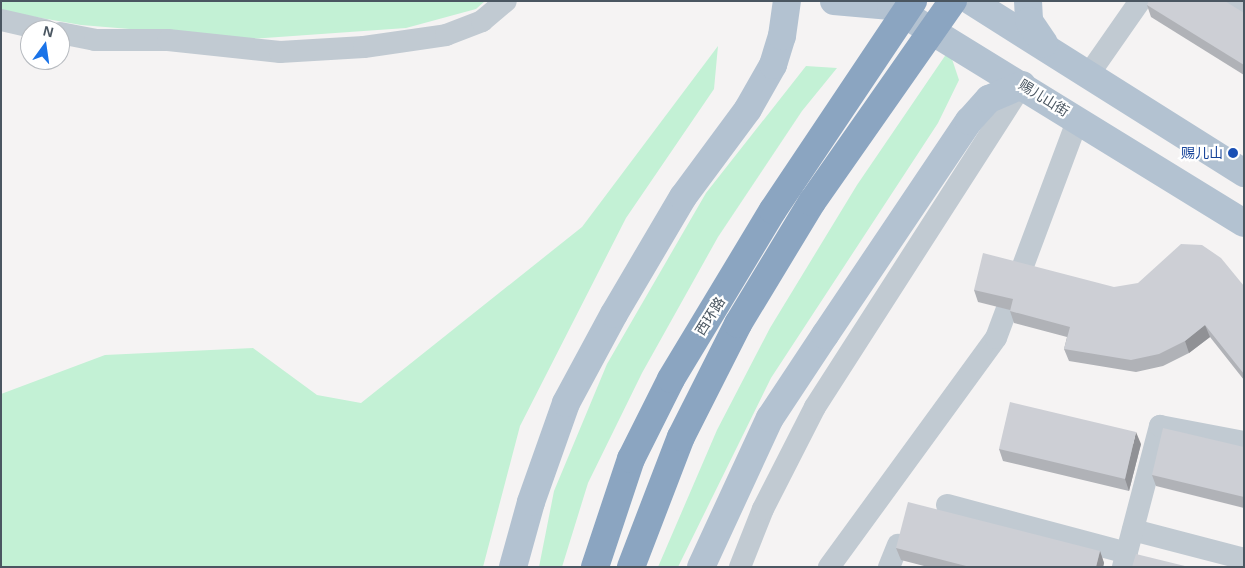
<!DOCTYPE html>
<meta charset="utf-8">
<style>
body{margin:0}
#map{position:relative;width:1245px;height:568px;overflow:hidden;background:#f5f3f3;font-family:Arial,"Noto Sans SC",sans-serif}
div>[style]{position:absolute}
.green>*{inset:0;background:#c3f1d5}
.minor>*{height:22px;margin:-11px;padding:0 11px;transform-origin:11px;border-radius:11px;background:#c1cad2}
.major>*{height:28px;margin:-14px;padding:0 14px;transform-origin:14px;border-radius:14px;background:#b3c2d1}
.highway>*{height:28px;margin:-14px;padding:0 14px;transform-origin:14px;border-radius:14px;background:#8ba5c1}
.wall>*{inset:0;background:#b0b2b7}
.shaded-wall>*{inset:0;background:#909195}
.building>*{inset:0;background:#cdcfd5}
.dots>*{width:14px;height:14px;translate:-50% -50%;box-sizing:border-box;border:2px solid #fff;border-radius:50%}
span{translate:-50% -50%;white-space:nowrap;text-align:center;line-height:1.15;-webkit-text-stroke:4.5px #fff;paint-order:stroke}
.street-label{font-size:14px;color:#4a5661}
.transit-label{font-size:14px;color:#164399}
.right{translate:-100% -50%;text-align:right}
.frame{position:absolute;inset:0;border:2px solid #4a5661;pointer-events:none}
.north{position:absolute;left:20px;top:20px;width:50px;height:50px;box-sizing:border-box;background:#fff;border:1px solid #b7bbc0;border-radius:50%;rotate:14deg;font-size:14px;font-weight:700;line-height:20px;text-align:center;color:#4a5661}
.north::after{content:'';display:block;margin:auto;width:18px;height:22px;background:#1a73e8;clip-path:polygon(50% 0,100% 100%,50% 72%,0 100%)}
</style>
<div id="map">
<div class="green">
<div style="clip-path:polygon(1px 1px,485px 1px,476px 9px,406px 28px,252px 39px,81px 25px,1px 11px)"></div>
<div style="clip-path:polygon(718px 46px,714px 89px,626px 218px,520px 426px,483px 567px,1px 567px,1px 394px,105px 355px,253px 348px,317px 395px,361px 403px,582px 227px)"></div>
<div style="clip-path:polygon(949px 50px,959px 80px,938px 123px,771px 378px,678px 567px,658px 567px,717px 430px,770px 328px,857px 185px)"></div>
<div style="clip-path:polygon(806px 66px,837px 68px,802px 111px,718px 237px,642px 373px,588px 483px,562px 567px,539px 567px,554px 491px,607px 364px,706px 193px)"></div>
</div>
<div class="minor">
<div style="left:1231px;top:1px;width:15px;rotate:32deg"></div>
<div style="left:1px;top:20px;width:45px;rotate:12.8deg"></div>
<div style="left:60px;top:33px;width:36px;rotate:11deg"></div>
<div style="left:95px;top:40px;width:73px"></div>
<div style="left:168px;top:40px;width:113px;rotate:6.1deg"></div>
<div style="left:280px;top:52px;width:84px;rotate:-3.4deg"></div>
<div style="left:364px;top:47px;width:83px;rotate:-8.3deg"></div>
<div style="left:446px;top:35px;width:39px;rotate:-21deg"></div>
<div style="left:482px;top:21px;width:31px;rotate:-40deg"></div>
<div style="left:1089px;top:74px;width:89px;rotate:-55.1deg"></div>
<div style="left:947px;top:505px;width:186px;rotate:14.9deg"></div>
<div style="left:1133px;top:530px;width:115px;rotate:14.6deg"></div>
<div style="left:740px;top:567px;width:62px;rotate:-68.4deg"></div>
<div style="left:763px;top:509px;width:114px;rotate:-63deg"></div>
<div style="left:815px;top:407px;width:383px;rotate:-57.3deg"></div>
<div style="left:829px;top:567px;width:283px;rotate:-53.9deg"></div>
<div style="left:996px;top:338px;width:234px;rotate:-69.5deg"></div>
<div style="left:889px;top:567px;width:24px;rotate:-68deg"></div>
<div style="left:1123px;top:567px;width:146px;rotate:-75.3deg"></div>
<div style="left:1160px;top:426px;width:86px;rotate:10.8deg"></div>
</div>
<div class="major">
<div style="left:834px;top:1px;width:57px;rotate:5deg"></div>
<div style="left:891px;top:6px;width:414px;rotate:31.6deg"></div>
<div style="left:971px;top:1px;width:323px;rotate:32.2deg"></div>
<div style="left:1028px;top:1px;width:20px;rotate:87deg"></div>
<div style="left:1029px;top:21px;width:27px;rotate:56deg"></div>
<div style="left:513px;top:567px;width:67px;rotate:-74.5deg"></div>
<div style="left:531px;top:502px;width:105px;rotate:-70.5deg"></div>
<div style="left:566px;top:403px;width:101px;rotate:-61.7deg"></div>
<div style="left:614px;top:314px;width:136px;rotate:-59.5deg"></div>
<div style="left:683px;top:197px;width:109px;rotate:-53.5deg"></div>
<div style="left:748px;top:109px;width:51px;rotate:-60.4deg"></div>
<div style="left:773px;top:65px;width:30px;rotate:-73deg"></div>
<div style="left:782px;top:36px;width:35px;rotate:-82deg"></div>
<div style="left:701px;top:567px;width:164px;rotate:-65.2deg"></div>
<div style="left:770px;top:418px;width:100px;rotate:-56.5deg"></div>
<div style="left:825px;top:335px;width:258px;rotate:-56.1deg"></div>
<div style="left:969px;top:121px;width:30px;rotate:-48deg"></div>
<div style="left:989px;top:99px;width:36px;rotate:-23deg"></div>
</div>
<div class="highway">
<div style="left:595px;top:567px;width:114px;rotate:-71.6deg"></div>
<div style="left:631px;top:459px;width:89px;rotate:-63.4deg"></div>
<div style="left:671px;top:379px;width:197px;rotate:-58.9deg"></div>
<div style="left:773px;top:210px;width:252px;rotate:-56.2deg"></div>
<div style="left:631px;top:567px;width:139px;rotate:-69deg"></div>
<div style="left:681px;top:437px;width:127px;rotate:-63.2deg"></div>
<div style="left:738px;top:324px;width:143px;rotate:-58.8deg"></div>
<div style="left:812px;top:202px;width:246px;rotate:-55deg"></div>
</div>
<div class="wall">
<div style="clip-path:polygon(1147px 5px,1244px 13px,1244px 75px,1151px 17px)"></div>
<div style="clip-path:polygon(1244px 286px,1244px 380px,1210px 337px,1189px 353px,1163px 366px,1136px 372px,1069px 361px,1064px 349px,1067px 337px,1014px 323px,1010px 311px,1010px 310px,978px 302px,974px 290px,1114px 287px)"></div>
<div style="clip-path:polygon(1141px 444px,1129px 491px,1003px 461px,999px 449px)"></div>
<div style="clip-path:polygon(1244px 447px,1244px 508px,1156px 486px,1152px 475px)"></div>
<div style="clip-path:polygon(896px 548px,1100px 551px,1104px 563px,1103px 567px,928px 567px,901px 560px)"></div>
</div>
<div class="shaded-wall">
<div style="clip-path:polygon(1205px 325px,1210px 337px,1189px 353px,1185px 341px)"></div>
<div style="clip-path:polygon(1136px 432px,1141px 444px,1129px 491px,1125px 479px)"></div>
<div style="clip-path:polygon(1100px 551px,1104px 563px,1103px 567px,1096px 567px)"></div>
</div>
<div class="building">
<div style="clip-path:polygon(1149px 1px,1225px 1px,1244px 13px,1244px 65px,1147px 5px)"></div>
<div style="clip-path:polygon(1181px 244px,1202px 245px,1221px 258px,1244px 286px,1244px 374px,1205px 325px,1185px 341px,1159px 354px,1131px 360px,1064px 349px,1070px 327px,1010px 311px,1013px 299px,974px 290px,983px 253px,1114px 287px,1138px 283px)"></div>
<div style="clip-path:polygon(1010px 402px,1136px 432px,1125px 479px,999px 449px)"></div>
<div style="clip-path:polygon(1163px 428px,1244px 447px,1244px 497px,1152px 475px)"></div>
<div style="clip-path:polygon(908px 502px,1100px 551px,1096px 567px,970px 567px,896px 548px)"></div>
<div style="clip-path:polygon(1136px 554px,1189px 567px,1132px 567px)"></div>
</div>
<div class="dots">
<div style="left:1233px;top:153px;background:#1a4fb4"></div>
</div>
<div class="street-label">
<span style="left:1044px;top:98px;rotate:32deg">赐儿山街</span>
<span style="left:710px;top:316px;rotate:-58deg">西环路</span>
</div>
<div class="transit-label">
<span class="right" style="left:1223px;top:153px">赐儿山</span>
</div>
<div class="frame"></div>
<div class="north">N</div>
</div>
